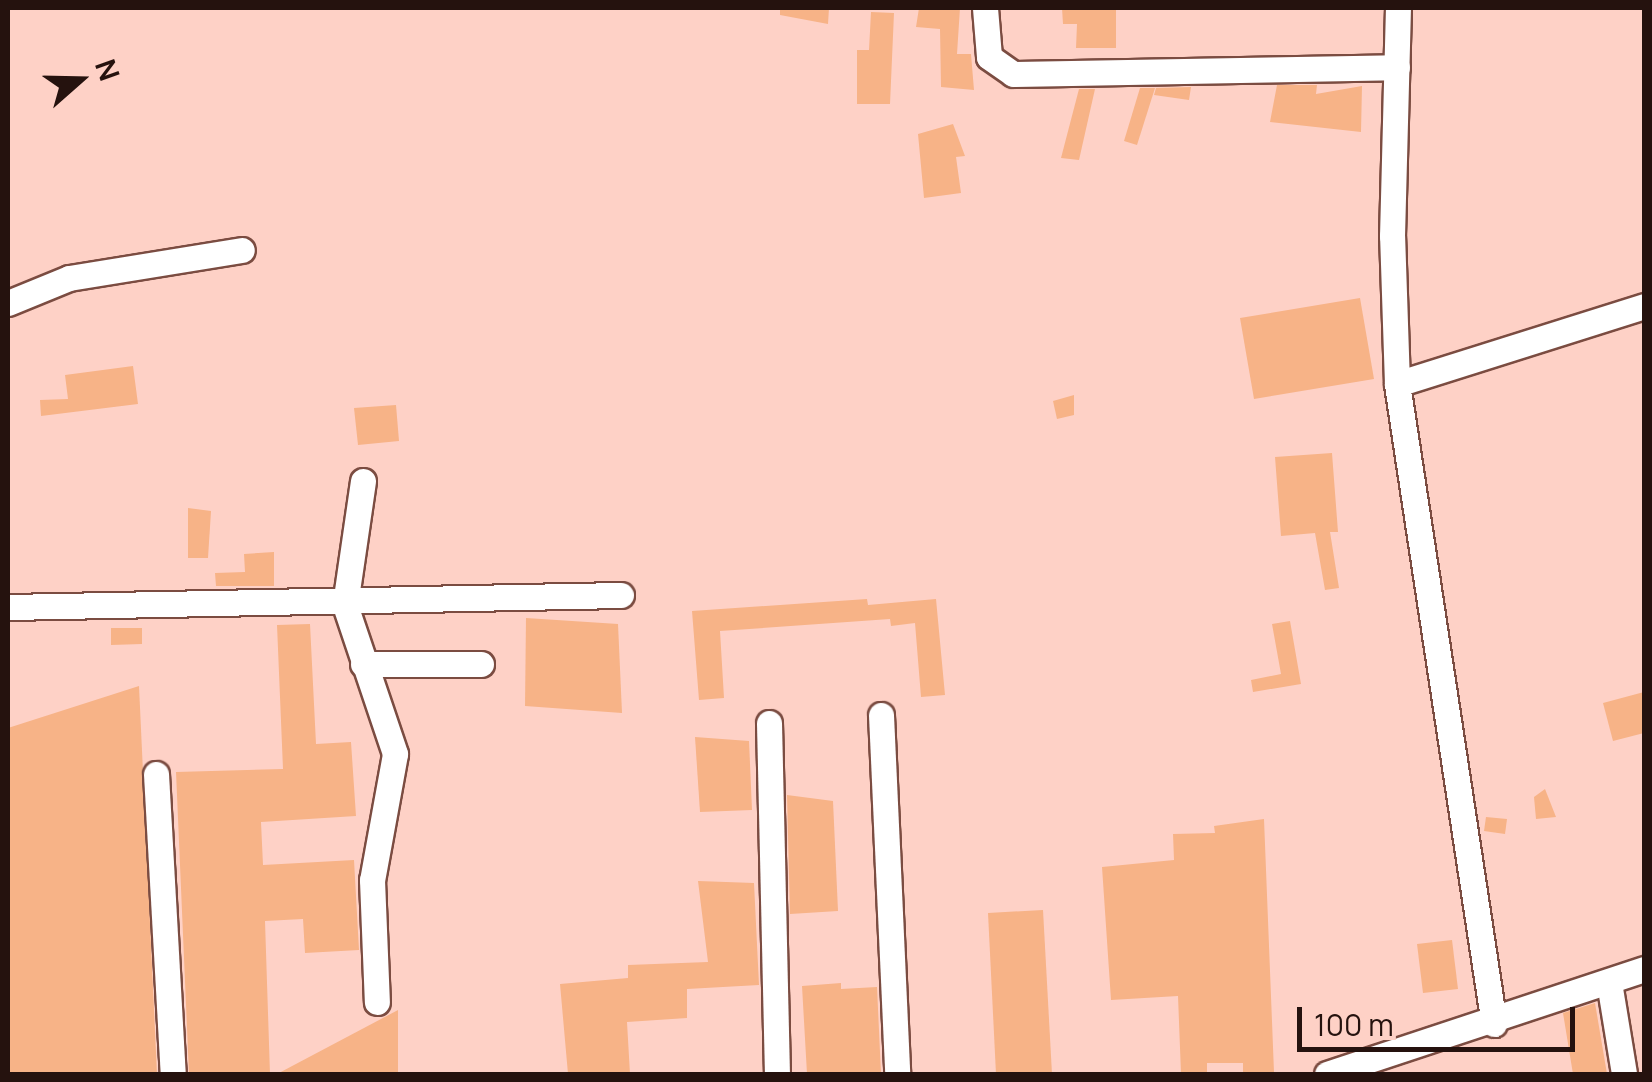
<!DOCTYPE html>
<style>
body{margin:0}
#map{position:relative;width:1652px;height:1082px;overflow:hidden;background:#fed1c6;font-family:Manrope,sans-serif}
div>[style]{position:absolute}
.building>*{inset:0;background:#f7b387}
.roads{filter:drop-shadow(2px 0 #7b4c41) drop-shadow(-2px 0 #7b4c41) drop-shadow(0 2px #7b4c41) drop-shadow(0 -2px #7b4c41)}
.minor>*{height:25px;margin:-12.5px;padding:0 12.5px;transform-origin:12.5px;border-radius:12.5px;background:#fff}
span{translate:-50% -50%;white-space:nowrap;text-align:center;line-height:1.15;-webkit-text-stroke:8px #fed1c6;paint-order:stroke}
.frame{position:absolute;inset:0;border:10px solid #25120e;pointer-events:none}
.north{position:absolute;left:30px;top:30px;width:100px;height:100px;-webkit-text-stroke:8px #fed1c6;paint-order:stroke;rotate:70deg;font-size:28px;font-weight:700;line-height:40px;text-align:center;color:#25120e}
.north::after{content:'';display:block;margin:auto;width:35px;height:45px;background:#25120e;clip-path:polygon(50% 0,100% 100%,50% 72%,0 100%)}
.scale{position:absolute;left:1297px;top:1007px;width:278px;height:45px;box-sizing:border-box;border:5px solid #25120e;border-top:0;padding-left:12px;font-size:30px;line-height:35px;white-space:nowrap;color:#25120e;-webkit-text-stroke:8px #fed1c6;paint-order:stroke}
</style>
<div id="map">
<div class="building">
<div style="clip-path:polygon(780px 8px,829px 8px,828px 24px,780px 15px)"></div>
<div style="clip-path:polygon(919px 8px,960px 8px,957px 54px,971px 54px,974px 90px,941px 87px,940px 29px,916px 27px)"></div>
<div style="clip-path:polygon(1062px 8px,1116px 8px,1116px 48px,1076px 48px,1077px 24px,1063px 24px)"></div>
<div style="clip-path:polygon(871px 12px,894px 13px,890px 104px,857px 104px,857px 50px,869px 50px)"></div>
<div style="clip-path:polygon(1277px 85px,1317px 85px,1316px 94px,1362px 86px,1361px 132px,1270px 122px)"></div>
<div style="clip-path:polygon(1191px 87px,1189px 100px,1154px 95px,1156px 88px)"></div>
<div style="clip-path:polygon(1140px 88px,1155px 88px,1137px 145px,1124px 141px)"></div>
<div style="clip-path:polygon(1079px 89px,1095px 89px,1079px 160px,1061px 158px)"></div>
<div style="clip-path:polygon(953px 124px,965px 156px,956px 157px,961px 193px,924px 198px,918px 134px)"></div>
<div style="clip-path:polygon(1360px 298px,1374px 379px,1254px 399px,1240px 318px)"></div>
<div style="clip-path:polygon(133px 366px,138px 404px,41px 416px,40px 400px,68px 399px,65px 375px)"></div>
<div style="clip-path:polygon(1074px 395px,1074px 415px,1057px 419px,1053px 401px)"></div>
<div style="clip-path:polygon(396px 405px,399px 441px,358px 445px,354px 408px)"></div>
<div style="clip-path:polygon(1332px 453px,1338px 532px,1330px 532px,1339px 588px,1325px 590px,1315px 533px,1281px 536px,1275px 457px)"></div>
<div style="clip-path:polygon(188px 508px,211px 511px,208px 558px,188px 558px)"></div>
<div style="clip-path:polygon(274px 552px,274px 586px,216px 586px,215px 573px,245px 572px,244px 554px)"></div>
<div style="clip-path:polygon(867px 599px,868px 605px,936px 599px,945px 695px,921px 697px,915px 623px,891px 626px,890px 619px,720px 631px,724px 698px,699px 700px,692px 611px)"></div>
<div style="clip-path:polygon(526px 618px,618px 624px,622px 713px,525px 706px)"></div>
<div style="clip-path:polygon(1290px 621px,1301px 684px,1253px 692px,1251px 680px,1281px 674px,1272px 624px)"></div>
<div style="clip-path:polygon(310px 624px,316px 744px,351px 742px,356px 816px,261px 822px,263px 865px,354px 860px,359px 950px,305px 953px,303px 919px,265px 921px,270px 1074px,189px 1074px,176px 772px,283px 769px,277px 625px)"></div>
<div style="clip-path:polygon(111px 628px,142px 628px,142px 644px,111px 645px)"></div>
<div style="clip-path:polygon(139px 686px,157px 1074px,8px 1074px,8px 728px)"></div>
<div style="clip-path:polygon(1644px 692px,1644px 733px,1613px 741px,1603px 703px)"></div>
<div style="clip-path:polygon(695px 737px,749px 741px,752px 810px,700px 812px)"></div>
<div style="clip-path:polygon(1545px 789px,1556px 817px,1536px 819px,1534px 797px)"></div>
<div style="clip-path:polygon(787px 795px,833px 801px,838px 911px,790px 914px)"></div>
<div style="clip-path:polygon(1486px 817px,1507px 819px,1505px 834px,1484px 831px)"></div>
<div style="clip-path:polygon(1264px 819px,1274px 1072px,1243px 1073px,1243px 1063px,1207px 1063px,1207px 1074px,1181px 1074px,1178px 996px,1111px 1000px,1102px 867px,1174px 860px,1173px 834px,1215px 833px,1214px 826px)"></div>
<div style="clip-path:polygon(698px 881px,754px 883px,759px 985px,687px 989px,687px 1018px,627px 1022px,630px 1074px,568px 1074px,560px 984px,628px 978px,628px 965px,708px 962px)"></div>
<div style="clip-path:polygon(1043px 910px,1052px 1074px,996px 1074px,988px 913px)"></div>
<div style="clip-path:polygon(1452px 940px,1458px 989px,1423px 993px,1417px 944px)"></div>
<div style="clip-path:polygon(841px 983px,841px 989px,877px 987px,881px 1074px,807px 1074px,802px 986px)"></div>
<div style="clip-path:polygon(1595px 1003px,1607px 1074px,1573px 1074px,1563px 1013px)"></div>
<div style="clip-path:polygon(398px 1010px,398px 1074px,277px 1074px)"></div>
</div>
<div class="roads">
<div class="minor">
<div style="left:985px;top:8px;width:49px;rotate:85.3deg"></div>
<div style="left:989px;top:57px;width:29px;rotate:35deg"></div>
<div style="left:1013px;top:74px;width:384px;rotate:-1deg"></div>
<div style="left:8px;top:303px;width:66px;rotate:-22.3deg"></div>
<div style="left:69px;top:278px;width:175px;rotate:-9.2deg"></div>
<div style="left:1397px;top:384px;width:148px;rotate:-91.9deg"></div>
<div style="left:1392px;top:236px;width:228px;rotate:-88.5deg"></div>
<div style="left:363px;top:481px;width:125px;rotate:98.3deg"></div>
<div style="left:345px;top:605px;width:157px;rotate:71.4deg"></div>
<div style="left:395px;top:754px;width:128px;rotate:100.3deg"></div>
<div style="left:372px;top:880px;width:122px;rotate:87.7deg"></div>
<div style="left:8px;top:607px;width:613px;rotate:-1.12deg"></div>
<div style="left:363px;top:664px;width:118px"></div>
<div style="left:881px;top:715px;width:359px;rotate:87.4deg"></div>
<div style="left:769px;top:723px;width:351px;rotate:88.7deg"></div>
<div style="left:156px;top:774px;width:300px;rotate:86.8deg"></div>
<div style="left:1609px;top:982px;width:93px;rotate:80.7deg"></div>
<div style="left:1494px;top:1024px;width:647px;rotate:-98.62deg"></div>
<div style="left:1397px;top:384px;width:259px;rotate:-17.5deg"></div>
<div style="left:1327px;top:1074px;width:334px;rotate:-18.3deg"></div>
</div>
</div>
<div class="frame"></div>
<div class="north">N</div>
<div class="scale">100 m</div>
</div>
